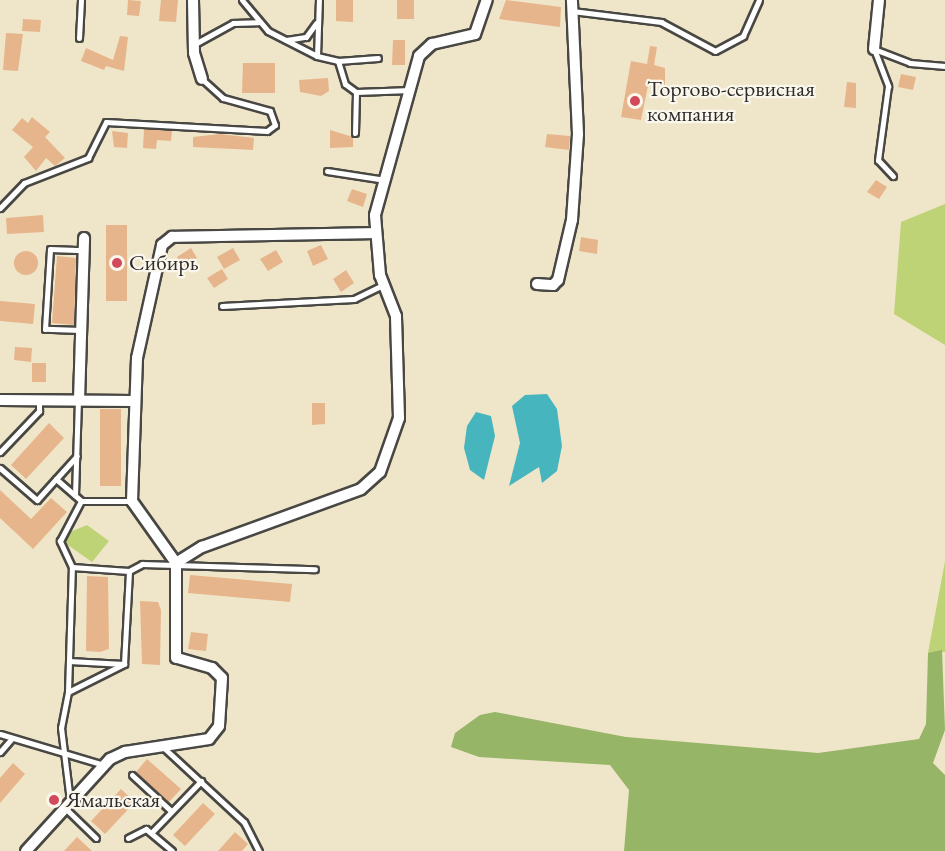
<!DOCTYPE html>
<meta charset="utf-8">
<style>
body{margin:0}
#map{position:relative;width:945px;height:851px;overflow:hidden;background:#efe6c9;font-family:"EB Garamond",serif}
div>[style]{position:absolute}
.green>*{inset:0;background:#bed376}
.forest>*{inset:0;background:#96b567}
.water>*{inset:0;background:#46b5be}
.building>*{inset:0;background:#e7b58c}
.round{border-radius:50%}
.roads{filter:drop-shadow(2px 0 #484743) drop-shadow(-2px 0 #484743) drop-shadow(0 2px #484743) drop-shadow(0 -2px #484743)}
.service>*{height:5px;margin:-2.5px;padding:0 2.5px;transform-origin:2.5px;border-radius:2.5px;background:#fff}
.minor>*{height:10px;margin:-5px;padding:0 5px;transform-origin:5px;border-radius:5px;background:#fff}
.dots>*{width:16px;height:16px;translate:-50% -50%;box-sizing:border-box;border:3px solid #fbf7ec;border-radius:50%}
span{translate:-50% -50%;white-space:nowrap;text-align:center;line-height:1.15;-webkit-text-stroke:4.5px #fbf7ec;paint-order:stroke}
.poi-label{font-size:22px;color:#2b2b2b}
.left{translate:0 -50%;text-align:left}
</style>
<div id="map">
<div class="green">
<div style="clip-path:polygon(945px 204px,945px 345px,894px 314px,901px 222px)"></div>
<div style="clip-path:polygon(87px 525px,109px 541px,92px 562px,65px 543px,70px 532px)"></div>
<div style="clip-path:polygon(945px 561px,945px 652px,928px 653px)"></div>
</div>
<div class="forest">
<div style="clip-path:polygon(942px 650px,945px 730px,933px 763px,945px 775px,945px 851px,624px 851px,629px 790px,610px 765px,479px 757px,451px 747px,455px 733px,480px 715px,495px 712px,626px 737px,818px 753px,919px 739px,926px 724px,928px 653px)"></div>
</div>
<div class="water">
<div style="clip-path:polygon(547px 394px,557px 409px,562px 446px,557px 471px,542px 483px,539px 467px,509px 486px,520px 443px,512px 406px,525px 395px)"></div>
<div style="clip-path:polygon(476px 412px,491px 416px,495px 436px,484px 480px,470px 470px,464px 448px,467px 426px)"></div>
</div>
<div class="building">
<div style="clip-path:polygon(128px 0,141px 1px,139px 16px,127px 15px)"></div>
<div style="clip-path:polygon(161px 0,178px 0,176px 22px,159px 21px)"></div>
<div style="clip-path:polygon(336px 0,353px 0,353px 22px,336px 21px)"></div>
<div style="clip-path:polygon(397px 0,414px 0,414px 19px,397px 19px)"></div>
<div style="clip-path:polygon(506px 0,561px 7px,560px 27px,499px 19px)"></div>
<div style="clip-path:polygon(23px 19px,41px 20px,40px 32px,22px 31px)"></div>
<div style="clip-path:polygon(6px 33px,23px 34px,18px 71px,3px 70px)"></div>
<div style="clip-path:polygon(120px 36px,128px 37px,124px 71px,106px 66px,104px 70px,81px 61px,86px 48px,113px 60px)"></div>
<div style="clip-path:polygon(393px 40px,405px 40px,405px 65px,392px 65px)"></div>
<div style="clip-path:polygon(650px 46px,657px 47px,654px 65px,665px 68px,665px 85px,649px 81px,641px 120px,621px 117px,631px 61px,647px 64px)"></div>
<div style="clip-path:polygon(243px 63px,275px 63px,275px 93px,242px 93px)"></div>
<div style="clip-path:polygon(901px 74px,916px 77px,913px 90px,898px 87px)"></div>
<div style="clip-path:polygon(328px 78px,329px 91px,321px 96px,300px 92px,299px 80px)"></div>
<div style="clip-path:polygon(847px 82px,856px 83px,856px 108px,844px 107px)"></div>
<div style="clip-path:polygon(32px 117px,50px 132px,45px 137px,65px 158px,55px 166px,46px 158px,36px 171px,24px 157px,33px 147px,12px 130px,22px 118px,28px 123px)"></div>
<div style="clip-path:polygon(144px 129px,172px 131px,171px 141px,157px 140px,156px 149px,143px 148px)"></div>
<div style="clip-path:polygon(330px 130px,353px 137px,353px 147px,330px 148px)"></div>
<div style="clip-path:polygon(112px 131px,128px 133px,127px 148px,114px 147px)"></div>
<div style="clip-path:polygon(220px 134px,254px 138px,253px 150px,193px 147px,193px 137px)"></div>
<div style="clip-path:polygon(547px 134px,570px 136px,569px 150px,545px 147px)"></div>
<div style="clip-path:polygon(876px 180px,887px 187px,879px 199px,867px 192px)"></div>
<div style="clip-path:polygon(352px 189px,367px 194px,363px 207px,347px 201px)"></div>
<div style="clip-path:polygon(43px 215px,44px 232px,7px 234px,6px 218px)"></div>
<div style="clip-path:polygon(106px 225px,127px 225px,127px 301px,106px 301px)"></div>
<div style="clip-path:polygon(581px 237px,598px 240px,597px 254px,579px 251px)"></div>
<div style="clip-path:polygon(321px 245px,328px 259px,313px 266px,307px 251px)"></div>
<div style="clip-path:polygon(191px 248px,197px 258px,182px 267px,177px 257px)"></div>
<div style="clip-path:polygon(233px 248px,240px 260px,224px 269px,217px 257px)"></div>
<div style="clip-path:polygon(276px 250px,283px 262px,268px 271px,260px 259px)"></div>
<div class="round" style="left:14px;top:251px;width:24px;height:24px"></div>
<div style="clip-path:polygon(57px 256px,76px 258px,74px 325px,52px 323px)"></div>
<div style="clip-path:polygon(222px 269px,228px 279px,214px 288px,207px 278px)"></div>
<div style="clip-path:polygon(346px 270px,354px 283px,341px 292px,333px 279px)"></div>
<div style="clip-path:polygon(0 301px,35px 304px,33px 324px,0 321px)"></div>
<div style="clip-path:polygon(15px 347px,32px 348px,31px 362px,14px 360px)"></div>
<div style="clip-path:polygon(32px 363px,46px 363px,46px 382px,32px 382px)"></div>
<div style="clip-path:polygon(312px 403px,325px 403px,325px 424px,312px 425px)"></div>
<div style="clip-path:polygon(100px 409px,121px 409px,121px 486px,100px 486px)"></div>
<div style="clip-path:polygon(49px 423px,64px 438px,26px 479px,11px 465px)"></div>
<div style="clip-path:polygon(0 490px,31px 519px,51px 498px,67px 512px,33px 549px,0 518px)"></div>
<div style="clip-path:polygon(190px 575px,292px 584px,290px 602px,188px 593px)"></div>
<div style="clip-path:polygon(87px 576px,108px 577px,109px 649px,100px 652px,86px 651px)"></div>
<div style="clip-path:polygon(140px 601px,158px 602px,161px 610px,160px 665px,142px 664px)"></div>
<div style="clip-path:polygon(191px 632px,208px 634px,206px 651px,188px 649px)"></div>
<div style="clip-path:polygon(147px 759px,181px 789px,169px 802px,136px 772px)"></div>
<div style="clip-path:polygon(13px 763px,25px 774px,0 803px,0 778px)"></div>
<div style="clip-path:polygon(121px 789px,135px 802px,105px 834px,91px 821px)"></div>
<div style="clip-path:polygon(203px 803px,215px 814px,185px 846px,173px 835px)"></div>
<div style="clip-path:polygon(235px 832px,248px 844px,242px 851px,218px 851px)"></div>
<div style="clip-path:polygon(77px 837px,92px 851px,64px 851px)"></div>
</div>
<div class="roads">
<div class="service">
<div style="left:242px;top:0;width:40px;rotate:50deg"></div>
<div style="left:268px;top:31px;width:55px;rotate:27deg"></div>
<div style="left:317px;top:56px;width:56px;rotate:-88deg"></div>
<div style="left:572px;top:11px;width:90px;rotate:7deg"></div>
<div style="left:661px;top:22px;width:61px;rotate:28.2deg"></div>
<div style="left:715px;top:51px;width:32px;rotate:-28deg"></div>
<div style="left:743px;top:36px;width:39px;rotate:-66deg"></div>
<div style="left:79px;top:38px;width:38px;rotate:-87deg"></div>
<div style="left:286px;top:40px;width:20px;rotate:-9deg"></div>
<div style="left:306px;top:37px;width:17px;rotate:-54deg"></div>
<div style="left:193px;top:45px;width:46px;rotate:-28.8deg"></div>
<div style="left:233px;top:23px;width:25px;rotate:-2deg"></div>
<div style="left:874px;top:49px;width:40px;rotate:69deg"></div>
<div style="left:888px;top:86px;width:75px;rotate:97.7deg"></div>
<div style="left:878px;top:160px;width:22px;rotate:47deg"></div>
<div style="left:874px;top:49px;width:39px;rotate:21deg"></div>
<div style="left:910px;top:63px;width:35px;rotate:5deg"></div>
<div style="left:317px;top:56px;width:22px;rotate:13deg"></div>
<div style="left:338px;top:61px;width:24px;rotate:73deg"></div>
<div style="left:345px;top:84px;width:14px;rotate:36deg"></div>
<div style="left:356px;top:92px;width:55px;rotate:-2.1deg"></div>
<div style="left:338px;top:61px;width:40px;rotate:-4.3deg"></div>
<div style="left:355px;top:133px;width:41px;rotate:-88.6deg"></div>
<div style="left:327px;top:171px;width:59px;rotate:8.8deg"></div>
<div style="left:0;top:208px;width:35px;rotate:-46deg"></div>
<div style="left:24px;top:183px;width:69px;rotate:-21.3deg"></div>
<div style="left:88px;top:158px;width:40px;rotate:-63.4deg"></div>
<div style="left:106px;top:122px;width:161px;rotate:3.2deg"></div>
<div style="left:267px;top:131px;width:10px;rotate:-37deg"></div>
<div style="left:275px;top:125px;width:15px;rotate:-110deg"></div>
<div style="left:270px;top:111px;width:49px;rotate:-164.5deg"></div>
<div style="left:223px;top:98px;width:28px;rotate:-138deg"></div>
<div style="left:222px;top:306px;width:132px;rotate:-3deg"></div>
<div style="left:354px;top:299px;width:32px;rotate:-26deg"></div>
<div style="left:80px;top:330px;width:35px;rotate:-178deg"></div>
<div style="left:45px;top:329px;width:80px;rotate:-86.4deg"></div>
<div style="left:50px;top:249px;width:33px;rotate:2deg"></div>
<div style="left:0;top:452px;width:57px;rotate:-46.4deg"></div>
<div style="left:39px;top:411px;width:10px;rotate:-90deg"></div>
<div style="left:0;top:468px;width:49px;rotate:40.9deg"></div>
<div style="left:37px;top:500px;width:28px;rotate:-48deg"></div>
<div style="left:56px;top:479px;width:33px;rotate:41deg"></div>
<div style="left:81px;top:501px;width:51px"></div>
<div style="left:56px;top:479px;width:31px;rotate:-48deg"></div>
<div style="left:75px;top:495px;width:94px;rotate:-88.2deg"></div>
<div style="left:72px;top:567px;width:57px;rotate:4deg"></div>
<div style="left:69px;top:661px;width:55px;rotate:3.1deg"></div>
<div style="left:68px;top:692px;width:63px;rotate:-26.6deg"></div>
<div style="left:124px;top:664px;width:93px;rotate:-86.9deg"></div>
<div style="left:129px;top:571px;width:15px;rotate:-28deg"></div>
<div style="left:142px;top:564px;width:173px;rotate:1.7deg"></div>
<div style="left:0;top:734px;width:109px;rotate:16.6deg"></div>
<div style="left:164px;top:748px;width:109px;rotate:42.8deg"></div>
<div style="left:244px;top:822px;width:33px;rotate:63deg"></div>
<div style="left:0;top:752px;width:18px;rotate:-49deg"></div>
<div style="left:132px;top:775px;width:53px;rotate:42.7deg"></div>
<div style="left:70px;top:801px;width:74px;rotate:-97deg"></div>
<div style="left:61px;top:728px;width:37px;rotate:-79deg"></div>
<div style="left:68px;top:692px;width:125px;rotate:-88.2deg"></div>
<div style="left:72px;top:567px;width:29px;rotate:-115deg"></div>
<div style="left:60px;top:541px;width:45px;rotate:-62.3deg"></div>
<div style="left:65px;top:808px;width:43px;rotate:44.1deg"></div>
<div style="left:152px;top:832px;width:71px;rotate:-46.1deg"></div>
<div style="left:128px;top:838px;width:20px;rotate:-27deg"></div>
<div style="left:146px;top:829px;width:34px;rotate:40deg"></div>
</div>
<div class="minor">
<div style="left:193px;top:0;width:53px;rotate:88.9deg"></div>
<div style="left:194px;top:53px;width:27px;rotate:73deg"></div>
<div style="left:874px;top:49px;width:49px;rotate:-84.2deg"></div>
<div style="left:537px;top:284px;width:16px;rotate:4deg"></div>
<div style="left:553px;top:285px;width:7px;rotate:-45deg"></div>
<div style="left:558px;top:280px;width:62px;rotate:-76.9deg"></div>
<div style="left:572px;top:220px;width:86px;rotate:-86deg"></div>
<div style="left:578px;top:134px;width:134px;rotate:-92.6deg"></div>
<div style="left:0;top:400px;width:133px;rotate:0.4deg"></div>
<div style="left:79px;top:400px;width:162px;rotate:-88.2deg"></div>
<div style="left:176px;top:563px;width:31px;rotate:-32deg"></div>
<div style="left:202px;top:547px;width:169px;rotate:-20deg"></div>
<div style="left:361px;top:489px;width:25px;rotate:-42deg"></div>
<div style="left:380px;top:472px;width:57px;rotate:-70.6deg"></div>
<div style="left:399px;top:418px;width:102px;rotate:-91.7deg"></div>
<div style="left:396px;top:316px;width:44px;rotate:-111.3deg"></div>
<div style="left:380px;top:275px;width:60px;rotate:-94.8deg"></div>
<div style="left:375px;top:215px;width:165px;rotate:-74.5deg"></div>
<div style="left:419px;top:56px;width:18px;rotate:-43deg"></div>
<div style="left:432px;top:44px;width:44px;rotate:-13.1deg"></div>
<div style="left:475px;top:34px;width:36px;rotate:-71deg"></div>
<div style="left:26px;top:851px;width:125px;rotate:-47.6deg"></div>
<div style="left:110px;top:759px;width:17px;rotate:-25deg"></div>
<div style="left:125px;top:752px;width:85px;rotate:-8.8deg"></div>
<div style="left:209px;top:739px;width:16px;rotate:-52deg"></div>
<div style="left:219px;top:726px;width:48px;rotate:-86.4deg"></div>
<div style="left:222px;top:678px;width:14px;rotate:-135deg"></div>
<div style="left:212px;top:668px;width:37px;rotate:-164deg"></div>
<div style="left:176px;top:658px;width:95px;rotate:-90deg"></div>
<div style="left:176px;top:563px;width:76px;rotate:-125.4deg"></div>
<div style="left:132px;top:501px;width:143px;rotate:-88deg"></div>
<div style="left:137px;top:358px;width:116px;rotate:-77.5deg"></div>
<div style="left:162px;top:245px;width:13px;rotate:-39deg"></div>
<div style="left:172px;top:237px;width:201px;rotate:-1.1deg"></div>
</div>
</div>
<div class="dots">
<div style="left:635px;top:101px;background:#d1495b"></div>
<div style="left:117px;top:263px;background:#d1495b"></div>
<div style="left:54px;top:800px;background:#d1495b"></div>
</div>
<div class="poi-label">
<span class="left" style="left:647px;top:101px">Торгово-сервисная<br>компания</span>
<span class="left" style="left:129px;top:263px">Сибирь</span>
<span class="left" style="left:66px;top:800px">Ямальская</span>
</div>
</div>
